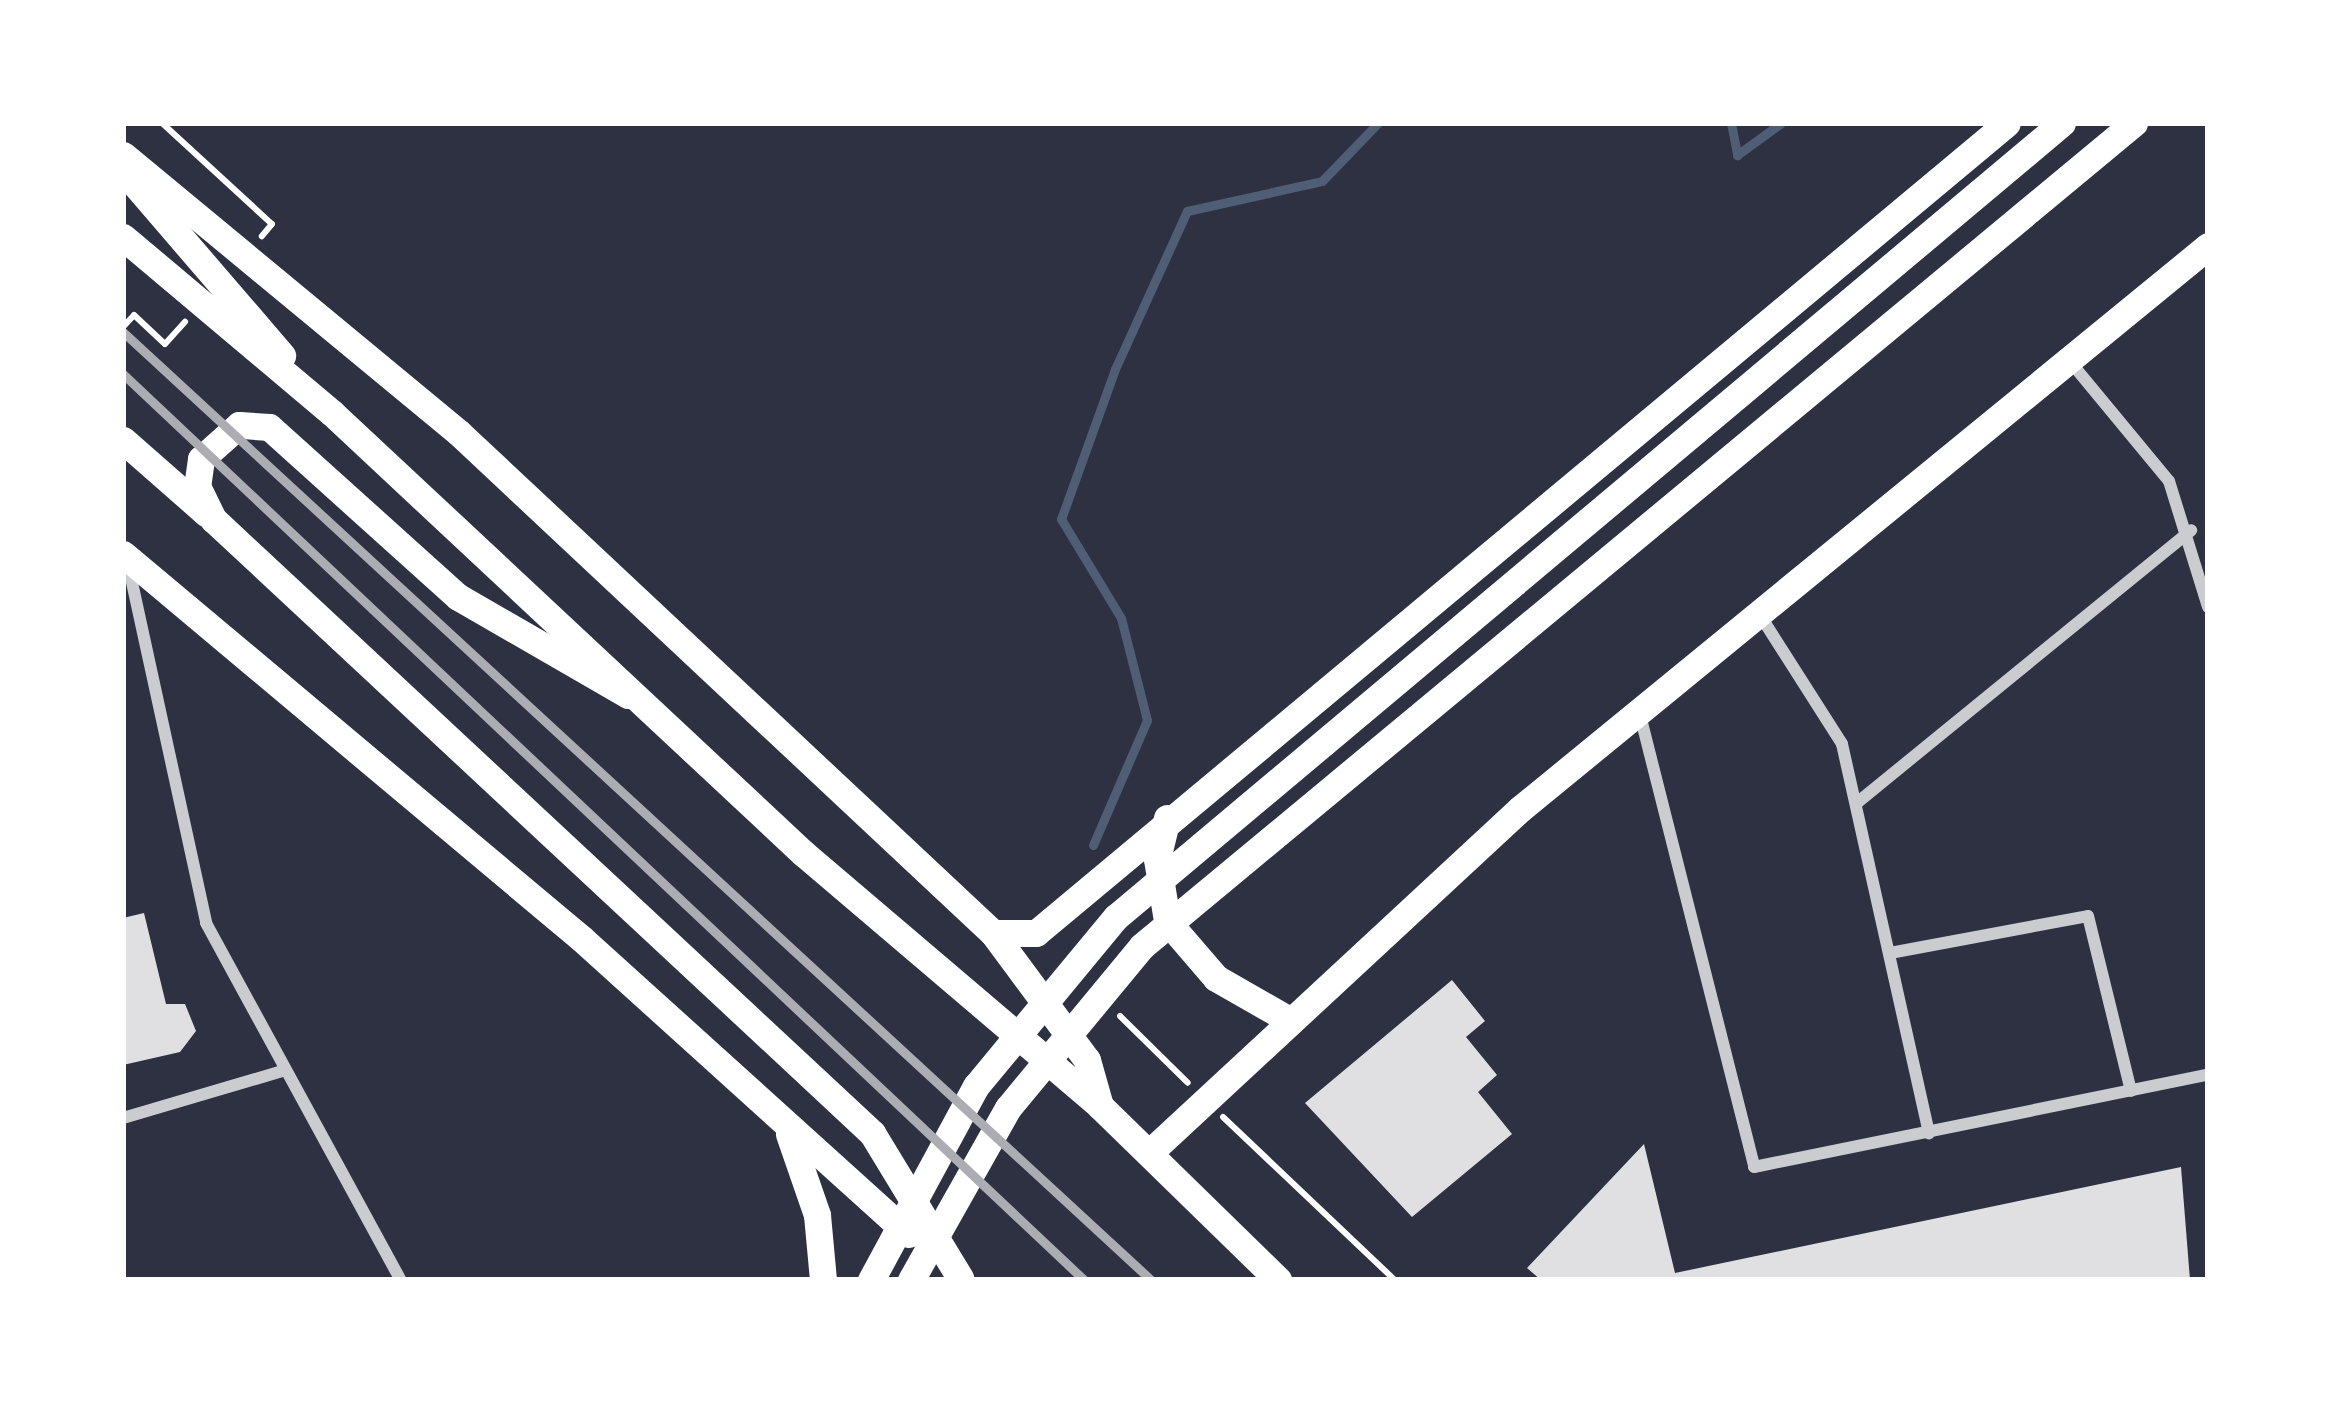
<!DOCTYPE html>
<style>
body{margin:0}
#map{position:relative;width:2331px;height:1403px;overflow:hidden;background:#2d3142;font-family:"Sofia Sans Condensed",sans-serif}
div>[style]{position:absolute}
.stream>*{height:9px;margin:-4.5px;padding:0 4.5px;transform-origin:4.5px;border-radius:4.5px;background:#4f5d75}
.building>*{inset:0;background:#e0e0e3}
.path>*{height:6px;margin:-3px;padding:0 3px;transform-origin:3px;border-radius:3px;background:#fff}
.minor>*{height:12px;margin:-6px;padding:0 6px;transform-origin:6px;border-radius:6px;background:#caccd0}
.primary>*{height:27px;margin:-13.5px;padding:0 13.5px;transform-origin:13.5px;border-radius:13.5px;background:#fff}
.rail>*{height:9px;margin:-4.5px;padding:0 4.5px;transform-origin:4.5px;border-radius:4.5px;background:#abadb3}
span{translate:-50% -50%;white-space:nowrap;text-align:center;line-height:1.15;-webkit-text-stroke:12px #fff;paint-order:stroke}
.frame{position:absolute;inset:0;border:126px solid #fff;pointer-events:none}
</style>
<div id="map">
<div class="stream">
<div style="left:1731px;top:123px;width:33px;rotate:79deg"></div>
<div style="left:1737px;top:155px;width:54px;rotate:-36deg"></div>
<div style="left:1093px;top:845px;width:136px;rotate:-66.6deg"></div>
<div style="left:1147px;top:720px;width:105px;rotate:-104.3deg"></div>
<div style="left:1121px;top:618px;width:116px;rotate:-121.2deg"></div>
<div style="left:1061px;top:519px;width:159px;rotate:-70.2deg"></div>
<div style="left:1115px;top:369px;width:174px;rotate:-65.5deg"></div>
<div style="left:1187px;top:211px;width:138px;rotate:-12.5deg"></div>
<div style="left:1322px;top:181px;width:81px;rotate:-46deg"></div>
</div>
<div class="building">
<div style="clip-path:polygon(144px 913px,166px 1004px,185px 1004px,196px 1031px,180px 1052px,123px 1065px,123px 918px)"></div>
<div style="clip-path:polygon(1452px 980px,1485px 1021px,1466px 1037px,1497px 1075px,1478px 1092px,1512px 1134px,1412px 1217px,1305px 1103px)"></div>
<div style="clip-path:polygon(1644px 1144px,1675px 1273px,2181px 1167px,2190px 1280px,1541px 1280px,1527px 1268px)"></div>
</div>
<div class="path">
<div style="left:162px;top:123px;width:149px;rotate:42.6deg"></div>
<div style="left:272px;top:224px;width:16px;rotate:130deg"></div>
<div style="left:123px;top:327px;width:16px;rotate:-47deg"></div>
<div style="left:134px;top:315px;width:42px;rotate:43.1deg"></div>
<div style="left:165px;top:344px;width:30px;rotate:-48deg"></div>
<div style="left:1120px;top:1016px;width:95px;rotate:44.6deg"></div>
<div style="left:1223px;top:1117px;width:237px;rotate:43.5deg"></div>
</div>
<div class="minor">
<div style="left:2068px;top:359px;width:158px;rotate:50.4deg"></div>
<div style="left:2169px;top:481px;width:132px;rotate:72.8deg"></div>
<div style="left:128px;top:564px;width:367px;rotate:77.7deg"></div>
<div style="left:206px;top:923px;width:407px;rotate:61.4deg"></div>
<div style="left:1758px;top:612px;width:156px;rotate:57.5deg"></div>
<div style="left:1842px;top:744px;width:399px;rotate:77.4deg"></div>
<div style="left:1639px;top:711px;width:470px;rotate:75.8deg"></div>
<div style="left:1754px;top:1167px;width:463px;rotate:-11.5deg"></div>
<div style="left:1858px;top:802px;width:430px;rotate:-39.2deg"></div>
<div style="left:1890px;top:953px;width:201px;rotate:-10.6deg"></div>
<div style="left:2088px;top:916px;width:180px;rotate:76.2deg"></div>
<div style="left:123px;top:1118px;width:167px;rotate:-16.4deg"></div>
</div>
<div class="primary">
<div style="left:123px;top:155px;width:436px;rotate:39.6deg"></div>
<div style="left:459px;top:433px;width:732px;rotate:43.12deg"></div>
<div style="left:993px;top:933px;width:158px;rotate:53.5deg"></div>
<div style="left:1087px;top:1060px;width:48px;rotate:74.2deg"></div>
<div style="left:127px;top:175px;width:238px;rotate:49.3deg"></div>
<div style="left:123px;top:237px;width:273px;rotate:40.1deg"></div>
<div style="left:332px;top:413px;width:645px;rotate:43.05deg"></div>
<div style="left:803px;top:853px;width:390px;rotate:40.4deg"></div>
<div style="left:1100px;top:1106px;width:249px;rotate:44.3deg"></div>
<div style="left:123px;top:440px;width:111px;rotate:41.3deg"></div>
<div style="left:123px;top:554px;width:599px;rotate:39.99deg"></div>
<div style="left:582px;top:939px;width:440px;rotate:42.1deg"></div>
<div style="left:628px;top:695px;width:196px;rotate:-150deg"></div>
<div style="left:458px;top:597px;width:254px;rotate:-138deg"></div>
<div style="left:269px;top:427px;width:30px;rotate:-176deg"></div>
<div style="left:239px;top:425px;width:51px;rotate:138.2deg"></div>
<div style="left:201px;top:459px;width:27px;rotate:98deg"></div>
<div style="left:197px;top:486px;width:37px;rotate:64deg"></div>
<div style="left:213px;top:519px;width:901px;rotate:42.98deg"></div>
<div style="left:872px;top:1133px;width:170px;rotate:58.7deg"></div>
<div style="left:1167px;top:818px;width:42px;rotate:103.7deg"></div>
<div style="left:1157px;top:859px;width:63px;rotate:80.8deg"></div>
<div style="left:1167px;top:921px;width:75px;rotate:49.3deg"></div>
<div style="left:1216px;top:978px;width:78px;rotate:29.8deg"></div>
<div style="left:993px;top:933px;width:43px"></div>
<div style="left:1036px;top:933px;width:1264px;rotate:-39.83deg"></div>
<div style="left:789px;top:1134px;width:86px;rotate:70.9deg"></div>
<div style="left:817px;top:1215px;width:65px;rotate:84.7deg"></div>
<div style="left:1149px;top:1153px;width:506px;rotate:-42.84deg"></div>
<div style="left:1520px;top:809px;width:889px;rotate:-39.29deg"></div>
<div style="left:871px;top:1280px;width:221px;rotate:-61.6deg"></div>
<div style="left:976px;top:1086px;width:219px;rotate:-50.4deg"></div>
<div style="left:1116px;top:917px;width:1235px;rotate:-40.01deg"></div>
<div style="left:911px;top:1280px;width:197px;rotate:-60.6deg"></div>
<div style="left:1008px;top:1108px;width:210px;rotate:-50.4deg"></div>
<div style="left:1142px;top:946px;width:1289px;rotate:-39.68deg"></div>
</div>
<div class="rail">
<div style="left:123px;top:332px;width:1398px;rotate:42.68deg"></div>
<div style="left:123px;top:374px;width:1321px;rotate:43.31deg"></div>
</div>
<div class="frame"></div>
</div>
